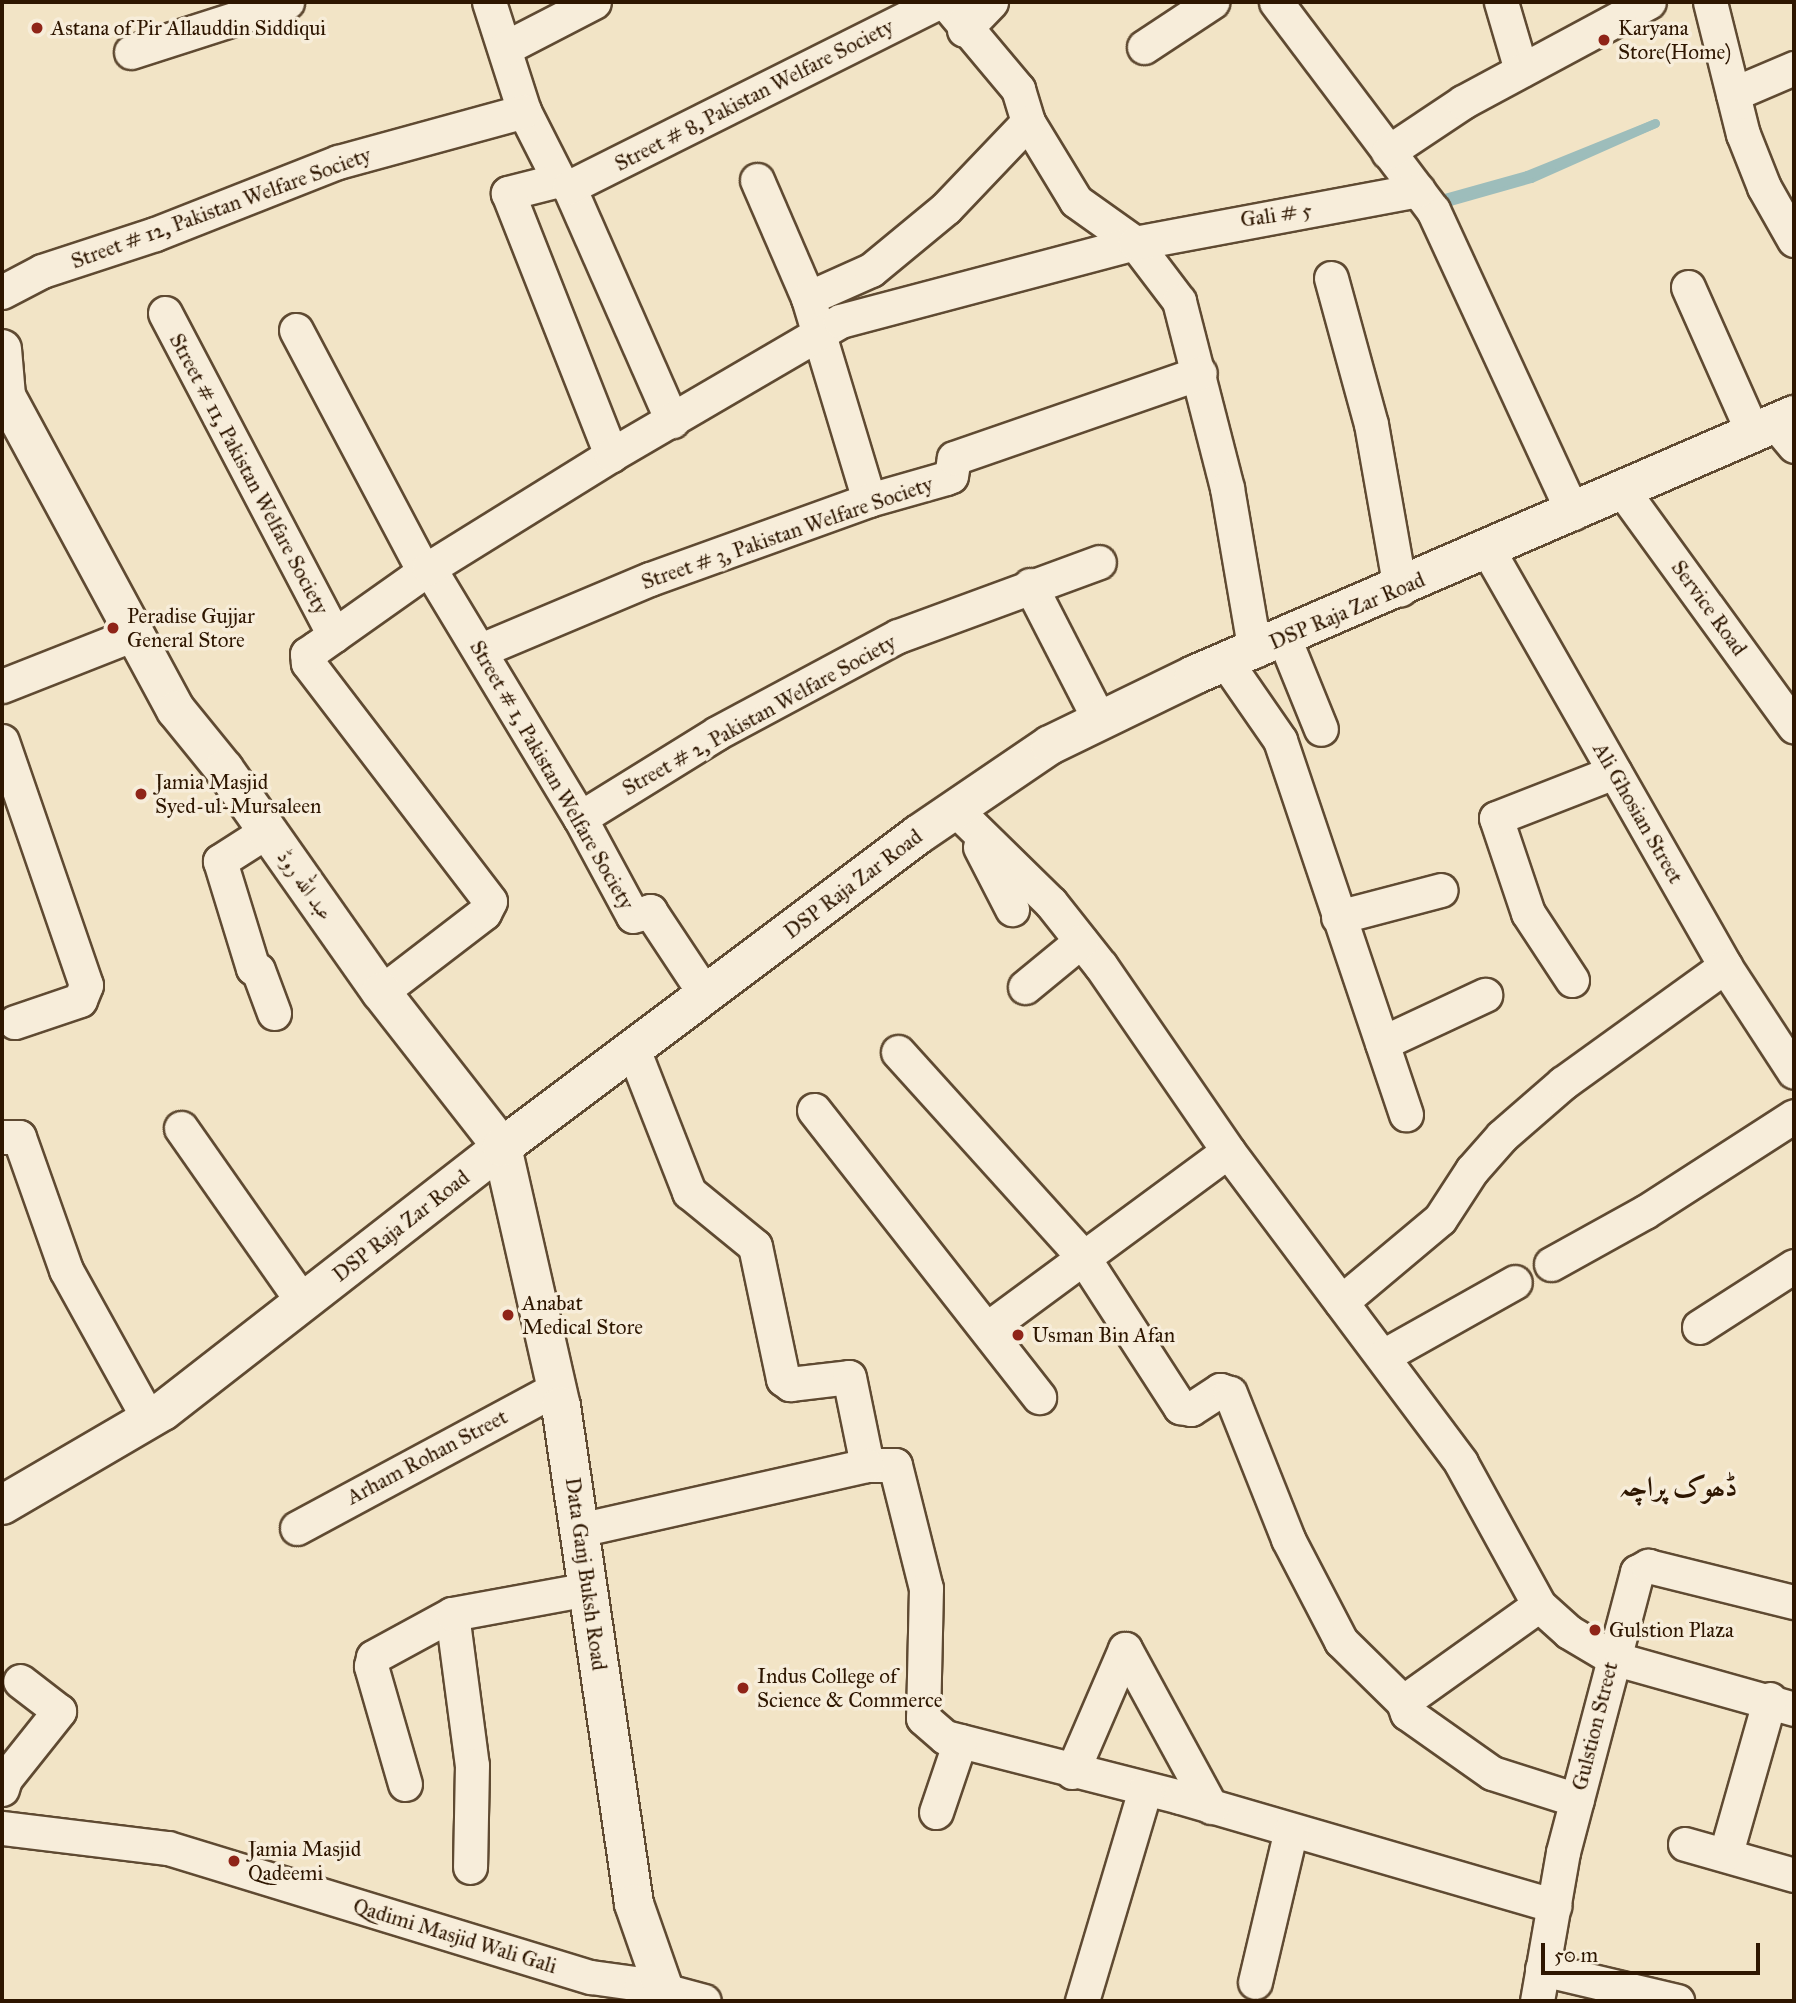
<!DOCTYPE html>
<meta charset="utf-8">
<style>
body{margin:0}
#map{position:relative;width:1796px;height:2003px;overflow:hidden;background:#f2e4c6;font-family:"IM FELL Great Primer",Amiri,serif}
div>[style]{position:absolute}
.stream>*{height:9px;margin:-4.5px;padding:0 4.5px;transform-origin:4.5px;border-radius:4.5px;background:#9dbdbb}
.roads{filter:drop-shadow(2px 0 #5f4a32) drop-shadow(-2px 0 #5f4a32) drop-shadow(0 2px #5f4a32) drop-shadow(0 -2px #5f4a32)}
.minor>*{height:33px;margin:-16.5px;padding:0 16.5px;transform-origin:16.5px;border-radius:16.5px;background:#f7edda}
.tertiary>*{height:38px;margin:-19px;padding:0 19px;transform-origin:19px;border-radius:19px;background:#f7edda}
.dots>*{width:19px;height:19px;translate:-50% -50%;box-sizing:border-box;border:4px solid #f7edda;border-radius:50%}
span{translate:-50% -50%;white-space:nowrap;text-align:center;line-height:1.15;-webkit-text-stroke:7px #f7edda;paint-order:stroke}
.poi-label{font-size:21px;color:#2e1600}
.left{translate:0 -50%;text-align:left}
.street-label{font-size:21px;color:#2e1600}
.district-label{font-size:28px;color:#2e1600;font-weight:700}
.frame{position:absolute;inset:0;border:4px solid #2e1600;pointer-events:none}
.scale{position:absolute;left:1541px;top:1943px;width:219px;height:32px;box-sizing:border-box;border:4px solid #2e1600;border-top:0;padding-left:9px;font-size:21px;line-height:24px;white-space:nowrap;color:#2e1600;-webkit-text-stroke:5px #f7edda;paint-order:stroke}
</style>
<div id="map">
<div class="stream">
<div style="left:1655px;top:123px;width:136px;rotate:156.1deg"></div>
<div style="left:1531px;top:178px;width:96px;rotate:164.2deg"></div>
<div style="left:1439px;top:204px;width:4px;rotate:-117deg"></div>
<div style="left:1437px;top:200px;width:93px;rotate:-15.5deg"></div>
<div style="left:1527px;top:175px;width:138px;rotate:-22.1deg"></div>
</div>
<div class="roads">
<div class="minor">
<div style="left:489px;top:2px;width:114px;rotate:72.2deg"></div>
<div style="left:524px;top:111px;width:77px;rotate:63.1deg"></div>
<div style="left:559px;top:180px;width:12px;rotate:35deg"></div>
<div style="left:569px;top:187px;width:256px;rotate:66.2deg"></div>
<div style="left:945px;top:2px;width:114px;rotate:50deg"></div>
<div style="left:1018px;top:89px;width:34px;rotate:73deg"></div>
<div style="left:1028px;top:122px;width:92px;rotate:58.7deg"></div>
<div style="left:1076px;top:201px;width:72px;rotate:35.4deg"></div>
<div style="left:1135px;top:243px;width:73px;rotate:52.8deg"></div>
<div style="left:1179px;top:301px;width:193px;rotate:75.6deg"></div>
<div style="left:1227px;top:488px;width:165px;rotate:80.3deg"></div>
<div style="left:1276px;top:2px;width:261px;rotate:53deg"></div>
<div style="left:1433px;top:210px;width:334px;rotate:65.2deg"></div>
<div style="left:1501px;top:2px;width:71px;rotate:73.6deg"></div>
<div style="left:1710px;top:2px;width:136px;rotate:76deg"></div>
<div style="left:1743px;top:134px;width:57px;rotate:68.4deg"></div>
<div style="left:1764px;top:187px;width:61px;rotate:60.5deg"></div>
<div style="left:964px;top:30px;width:39px;rotate:-46deg"></div>
<div style="left:1144px;top:47px;width:82px;rotate:-33.5deg"></div>
<div style="left:505px;top:48px;width:100px;rotate:-27.3deg"></div>
<div style="left:131px;top:52px;width:164px;rotate:-17.8deg"></div>
<div style="left:1733px;top:94px;width:66px;rotate:-23.1deg"></div>
<div style="left:1388px;top:152px;width:90px;rotate:-33.7deg"></div>
<div style="left:1463px;top:102px;width:211px;rotate:-28.3deg"></div>
<div style="left:559px;top:180px;width:53px;rotate:165.7deg"></div>
<div style="left:508px;top:193px;width:282px;rotate:68.5deg"></div>
<div style="left:757px;top:180px;width:129px;rotate:66.6deg"></div>
<div style="left:569px;top:187px;width:414px;rotate:-26.6deg"></div>
<div style="left:1331px;top:278px;width:151px;rotate:74.7deg"></div>
<div style="left:1371px;top:424px;width:168px;rotate:80deg"></div>
<div style="left:1688px;top:287px;width:160px;rotate:66deg"></div>
<div style="left:2px;top:292px;width:45px;rotate:-27.7deg"></div>
<div style="left:42px;top:271px;width:119px;rotate:-18.1deg"></div>
<div style="left:155px;top:234px;width:197px;rotate:-21.5deg"></div>
<div style="left:338px;top:162px;width:193px;rotate:-15.3deg"></div>
<div style="left:165px;top:313px;width:364px;rotate:62.3deg"></div>
<div style="left:296px;top:330px;width:274px;rotate:62.1deg"></div>
<div style="left:1775px;top:423px;width:30px;rotate:50deg"></div>
<div style="left:1623px;top:491px;width:291px;rotate:54deg"></div>
<div style="left:869px;top:500px;width:211px;rotate:-106.8deg"></div>
<div style="left:808px;top:298px;width:69px;rotate:-24deg"></div>
<div style="left:871px;top:270px;width:97px;rotate:-39.6deg"></div>
<div style="left:946px;top:208px;width:119px;rotate:-46.4deg"></div>
<div style="left:1488px;top:550px;width:479px;rotate:60.3deg"></div>
<div style="left:1725px;top:966px;width:126px;rotate:56.9deg"></div>
<div style="left:429px;top:568px;width:292px;rotate:58.9deg"></div>
<div style="left:580px;top:818px;width:111px;rotate:61.6deg"></div>
<div style="left:633px;top:916px;width:18px;rotate:-16deg"></div>
<div style="left:650px;top:911px;width:100px;rotate:56.5deg"></div>
<div style="left:1030px;top:585px;width:153px;rotate:62.8deg"></div>
<div style="left:1284px;top:638px;width:98px;rotate:67.9deg"></div>
<div style="left:481px;top:650px;width:183px;rotate:-22.8deg"></div>
<div style="left:650px;top:579px;width:233px;rotate:-19.8deg"></div>
<div style="left:869px;top:500px;width:80px;rotate:-15.9deg"></div>
<div style="left:946px;top:478px;width:5px;rotate:-22deg"></div>
<div style="left:951px;top:476px;width:18px;rotate:-81deg"></div>
<div style="left:954px;top:458px;width:260px;rotate:-19.1deg"></div>
<div style="left:1226px;top:662px;width:95px;rotate:55.3deg"></div>
<div style="left:1280px;top:740px;width:395px;rotate:71.4deg"></div>
<div style="left:2px;top:686px;width:142px;rotate:-21.5deg"></div>
<div style="left:2px;top:741px;width:258px;rotate:71deg"></div>
<div style="left:86px;top:985px;width:16px;rotate:112deg"></div>
<div style="left:80px;top:1000px;width:69px;rotate:161.3deg"></div>
<div style="left:955px;top:809px;width:134px;rotate:44.4deg"></div>
<div style="left:1051px;top:903px;width:80px;rotate:51.6deg"></div>
<div style="left:1101px;top:966px;width:224px;rotate:55.5deg"></div>
<div style="left:1228px;top:1151px;width:389px;rotate:53.2deg"></div>
<div style="left:1461px;top:1463px;width:162px;rotate:61.2deg"></div>
<div style="left:1539px;top:1605px;width:40px;rotate:42deg"></div>
<div style="left:1569px;top:1632px;width:51px;rotate:30.6deg"></div>
<div style="left:1613px;top:1658px;width:188px;rotate:15.7deg"></div>
<div style="left:580px;top:818px;width:161px;rotate:-31.8deg"></div>
<div style="left:717px;top:733px;width:205px;rotate:-28.2deg"></div>
<div style="left:898px;top:636px;width:214px;rotate:-20.2deg"></div>
<div style="left:267px;top:831px;width:56px;rotate:147.4deg"></div>
<div style="left:220px;top:861px;width:112px;rotate:72.9deg"></div>
<div style="left:253px;top:968px;width:5px;rotate:22deg"></div>
<div style="left:258px;top:970px;width:46px;rotate:69.6deg"></div>
<div style="left:980px;top:847px;width:70px;rotate:62.7deg"></div>
<div style="left:1338px;top:917px;width:106px;rotate:-14.7deg"></div>
<div style="left:1572px;top:980px;width:80px;rotate:-123.3deg"></div>
<div style="left:1528px;top:913px;width:100px;rotate:-108.6deg"></div>
<div style="left:1496px;top:818px;width:127px;rotate:-21.3deg"></div>
<div style="left:1025px;top:987px;width:72px;rotate:-39.4deg"></div>
<div style="left:381px;top:992px;width:130px;rotate:-37.5deg"></div>
<div style="left:484px;top:913px;width:13px;rotate:-63deg"></div>
<div style="left:490px;top:901px;width:300px;rotate:-127.4deg"></div>
<div style="left:308px;top:663px;width:9px;rotate:-96deg"></div>
<div style="left:307px;top:654px;width:11px;rotate:-34deg"></div>
<div style="left:316px;top:648px;width:138px;rotate:-35.3deg"></div>
<div style="left:429px;top:568px;width:214px;rotate:-31.8deg"></div>
<div style="left:611px;top:455px;width:265px;rotate:-30.3deg"></div>
<div style="left:840px;top:321px;width:305px;rotate:-14.8deg"></div>
<div style="left:1135px;top:243px;width:288px;rotate:-10.6deg"></div>
<div style="left:1382px;top:1043px;width:114px;rotate:-25deg"></div>
<div style="left:633px;top:1049px;width:154px;rotate:68.6deg"></div>
<div style="left:689px;top:1192px;width:85px;rotate:39.3deg"></div>
<div style="left:755px;top:1246px;width:136px;rotate:78.1deg"></div>
<div style="left:783px;top:1379px;width:9px;rotate:36deg"></div>
<div style="left:790px;top:1384px;width:59px;rotate:-6.8deg"></div>
<div style="left:849px;top:1377px;width:90px;rotate:78.4deg"></div>
<div style="left:867px;top:1465px;width:28px"></div>
<div style="left:895px;top:1465px;width:127px;rotate:75.9deg"></div>
<div style="left:926px;top:1588px;width:130px;rotate:91.3deg"></div>
<div style="left:923px;top:1718px;width:29px;rotate:41deg"></div>
<div style="left:945px;top:1737px;width:243px;rotate:14.3deg"></div>
<div style="left:1180px;top:1797px;width:390px;rotate:16.2deg"></div>
<div style="left:898px;top:1052px;width:276px;rotate:47.9deg"></div>
<div style="left:1083px;top:1257px;width:179px;rotate:57.1deg"></div>
<div style="left:1180px;top:1407px;width:11px;rotate:10deg"></div>
<div style="left:1191px;top:1409px;width:35px;rotate:-33deg"></div>
<div style="left:1220px;top:1390px;width:10px;rotate:17deg"></div>
<div style="left:1230px;top:1393px;width:157px;rotate:68.3deg"></div>
<div style="left:1288px;top:1539px;width:115px;rotate:62.5deg"></div>
<div style="left:1341px;top:1641px;width:87px;rotate:44.5deg"></div>
<div style="left:1403px;top:1702px;width:12px;rotate:70deg"></div>
<div style="left:1407px;top:1713px;width:104px;rotate:35.2deg"></div>
<div style="left:1492px;top:1773px;width:89px;rotate:17.6deg"></div>
<div style="left:814px;top:1110px;width:365px;rotate:51.9deg"></div>
<div style="left:181px;top:1128px;width:213px;rotate:55deg"></div>
<div style="left:2px;top:1137px;width:17px"></div>
<div style="left:19px;top:1137px;width:141px;rotate:70.5deg"></div>
<div style="left:66px;top:1270px;width:171px;rotate:61deg"></div>
<div style="left:1551px;top:1264px;width:107px;rotate:-29deg"></div>
<div style="left:1645px;top:1212px;width:177px;rotate:-32.8deg"></div>
<div style="left:1341px;top:1302px;width:129px;rotate:-40deg"></div>
<div style="left:1440px;top:1219px;width:59px;rotate:-56.9deg"></div>
<div style="left:1472px;top:1170px;width:45px;rotate:-48.6deg"></div>
<div style="left:1502px;top:1136px;width:81px;rotate:-41deg"></div>
<div style="left:1563px;top:1083px;width:200px;rotate:-35.8deg"></div>
<div style="left:1699px;top:1327px;width:113px;rotate:-32.7deg"></div>
<div style="left:988px;top:1328px;width:298px;rotate:-36.4deg"></div>
<div style="left:1383px;top:1356px;width:151px;rotate:-29.3deg"></div>
<div style="left:297px;top:1528px;width:295px;rotate:-28.3deg"></div>
<div style="left:579px;top:1530px;width:295px;rotate:-12.7deg"></div>
<div style="left:452px;top:1614px;width:152px;rotate:82.5deg"></div>
<div style="left:472px;top:1765px;width:102px;rotate:91.1deg"></div>
<div style="left:1403px;top:1702px;width:167px;rotate:-35.5deg"></div>
<div style="left:1072px;top:1772px;width:134px;rotate:-66.7deg"></div>
<div style="left:1125px;top:1649px;width:180px;rotate:61.4deg"></div>
<div style="left:405px;top:1784px;width:123px;rotate:-106.1deg"></div>
<div style="left:371px;top:1666px;width:9px;rotate:-77deg"></div>
<div style="left:373px;top:1657px;width:90px;rotate:-28.6deg"></div>
<div style="left:452px;top:1614px;width:138px;rotate:-10.4deg"></div>
<div style="left:2px;top:1789px;width:10px;rotate:-73deg"></div>
<div style="left:5px;top:1779px;width:87px;rotate:-51.5deg"></div>
<div style="left:59px;top:1711px;width:49px;rotate:-142.4deg"></div>
<div style="left:936px;top:1812px;width:75px;rotate:-71.3deg"></div>
<div style="left:2px;top:1828px;width:167px;rotate:6.9deg"></div>
<div style="left:168px;top:1848px;width:442px;rotate:17deg"></div>
<div style="left:591px;top:1977px;width:50px;rotate:8deg"></div>
<div style="left:641px;top:1984px;width:65px;rotate:15.1deg"></div>
<div style="left:1685px;top:1844px;width:113px;rotate:15.9deg"></div>
<div style="left:1726px;top:1853px;width:160px;rotate:-74.1deg"></div>
<div style="left:1542px;top:1969px;width:139px;rotate:13.3deg"></div>
<div style="left:1255px;top:1982px;width:156px;rotate:-76.7deg"></div>
<div style="left:1082px;top:2001px;width:221px;rotate:-73.4deg"></div>
<div style="left:1537px;top:2001px;width:151px;rotate:-80.1deg"></div>
<div style="left:1563px;top:1852px;width:290px;rotate:-75.2deg"></div>
<div style="left:1637px;top:1572px;width:13px;rotate:-29deg"></div>
<div style="left:1648px;top:1566px;width:150px;rotate:13.9deg"></div>
</div>
<div class="tertiary">
<div style="left:2px;top:349px;width:47px;rotate:85.1deg"></div>
<div style="left:6px;top:396px;width:357px;rotate:61.6deg"></div>
<div style="left:176px;top:710px;width:76px;rotate:50.9deg"></div>
<div style="left:224px;top:769px;width:273px;rotate:54.9deg"></div>
<div style="left:381px;top:992px;width:197px;rotate:52deg"></div>
<div style="left:502px;top:1147px;width:266px;rotate:77.2deg"></div>
<div style="left:561px;top:1406px;width:503px;rotate:81.66deg"></div>
<div style="left:634px;top:1904px;width:103px;rotate:70.7deg"></div>
<div style="left:2px;top:1505px;width:186px;rotate:-30.3deg"></div>
<div style="left:163px;top:1411px;width:430px;rotate:-37.9deg"></div>
<div style="left:502px;top:1147px;width:521px;rotate:-36.89deg"></div>
<div style="left:919px;top:834px;width:158px;rotate:-34.2deg"></div>
<div style="left:1050px;top:745px;width:160px;rotate:-25.9deg"></div>
<div style="left:1194px;top:675px;width:654px;rotate:-23.43deg"></div>
</div>
</div>
<div class="dots">
<div style="left:37px;top:28px;background:#8f2418"></div>
<div style="left:1604px;top:40px;background:#8f2418"></div>
<div style="left:113px;top:628px;background:#8f2418"></div>
<div style="left:141px;top:794px;background:#8f2418"></div>
<div style="left:508px;top:1315px;background:#8f2418"></div>
<div style="left:1018px;top:1335px;background:#8f2418"></div>
<div style="left:1595px;top:1630px;background:#8f2418"></div>
<div style="left:743px;top:1688px;background:#8f2418"></div>
<div style="left:234px;top:1861px;background:#8f2418"></div>
</div>
<div class="poi-label">
<span class="left" style="left:51px;top:28px">Astana of Pir Allauddin Siddiqui</span>
<span class="left" style="left:1618px;top:40px">Karyana<br>Store(Home)</span>
<span class="left" style="left:127px;top:628px">Peradise Gujjar<br>General Store</span>
<span class="left" style="left:155px;top:794px">Jamia Masjid<br>Syed-ul-Mursaleen</span>
<span class="left" style="left:522px;top:1315px">Anabat<br>Medical Store</span>
<span class="left" style="left:1032px;top:1335px">Usman Bin Afan</span>
<span class="left" style="left:1609px;top:1630px">Gulstion Plaza</span>
<span class="left" style="left:757px;top:1688px">Indus College of<br>Science &amp; Commerce</span>
<span class="left" style="left:248px;top:1861px">Jamia Masjid<br>Qadeemi</span>
</div>
<div class="street-label">
<span style="left:754px;top:95px;rotate:-27deg">Street # 8, Pakistan Welfare Society</span>
<span style="left:221px;top:208px;rotate:-20deg">Street # 12, Pakistan Welfare Society</span>
<span style="left:1276px;top:215px;rotate:-8deg">Gali # 5</span>
<span style="left:249px;top:474px;rotate:62deg">Street # 11, Pakistan Welfare Society</span>
<span style="left:787px;top:533px;rotate:-19deg">Street # 3, Pakistan Welfare Society</span>
<span style="left:1709px;top:608px;rotate:54deg">Service Road</span>
<span style="left:1347px;top:611px;rotate:-23deg">DSP Raja Zar Road</span>
<span style="left:759px;top:715px;rotate:-29deg">Street # 2, Pakistan Welfare Society</span>
<span style="left:552px;top:775px;rotate:60deg">Street # 1, Pakistan Welfare Society</span>
<span style="left:1638px;top:813px;rotate:60deg">Ali Ghosian Street</span>
<span style="left:853px;top:884px;rotate:-37deg">DSP Raja Zar Road</span>
<span style="left:305px;top:885px;rotate:55deg">عبد اللہ روڈ</span>
<span style="left:401px;top:1226px;rotate:-38deg">DSP Raja Zar Road</span>
<span style="left:427px;top:1457px;rotate:-28deg">Arham Rohan Street</span>
<span style="left:586px;top:1574px;rotate:82deg">Data Ganj Buksh Road</span>
<span style="left:1595px;top:1726px;rotate:-76deg">Gulstion Street</span>
<span style="left:455px;top:1936px;rotate:17deg">Qadimi Masjid Wali Gali</span>
</div>
<div class="district-label">
<span style="left:1678px;top:1487px">ڈھوک پراچہ</span>
</div>
<div class="frame"></div>
<div class="scale">50 m</div>
</div>
